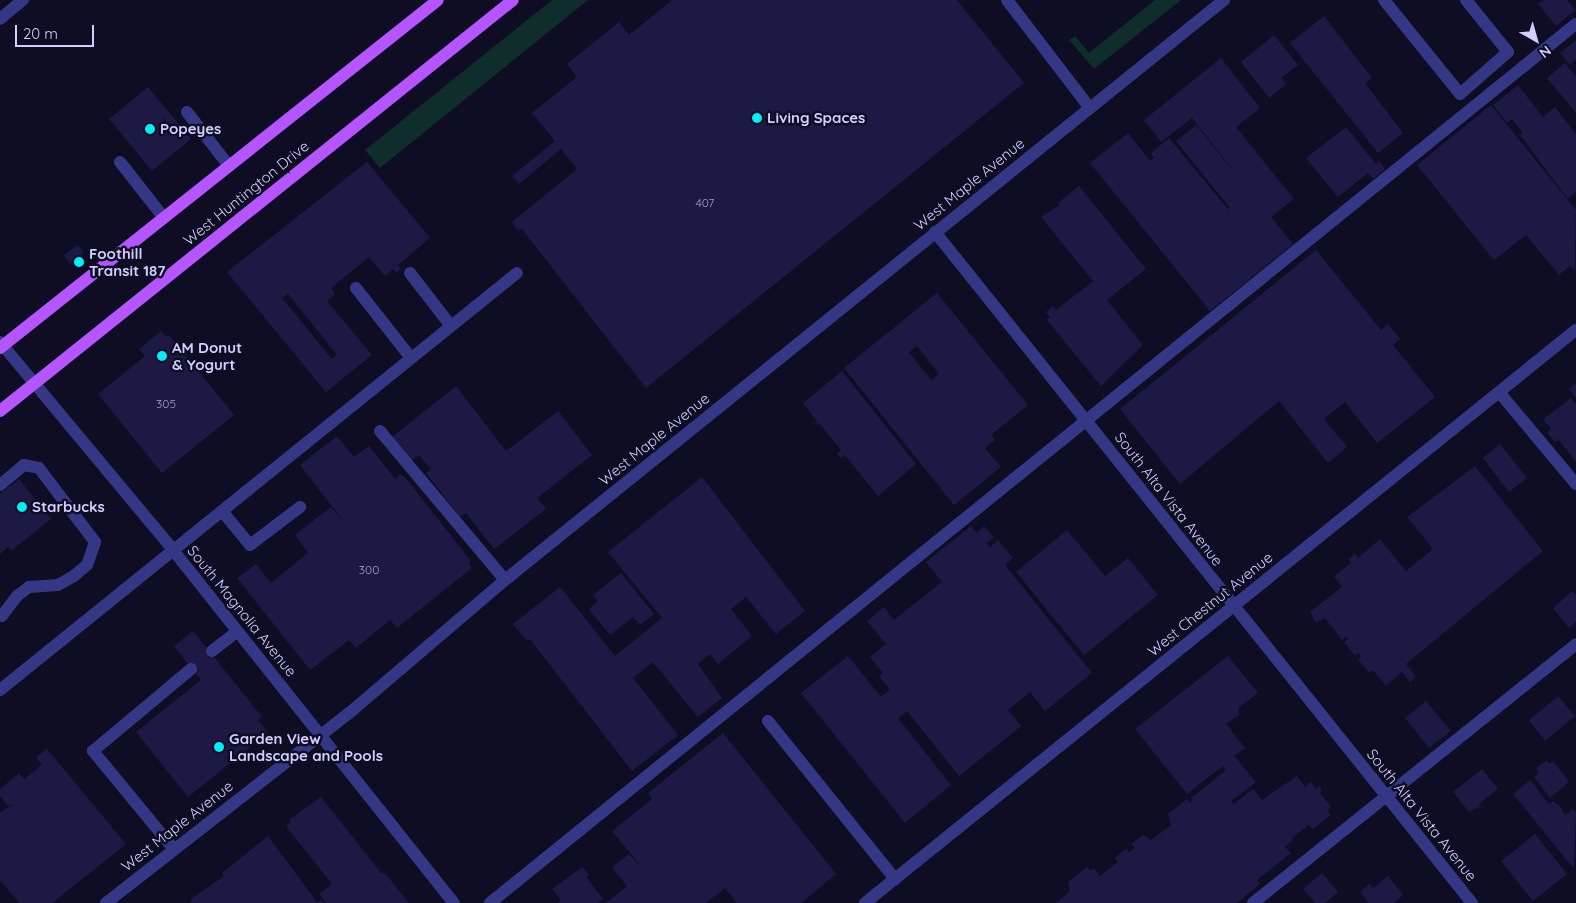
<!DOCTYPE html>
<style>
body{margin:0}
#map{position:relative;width:1576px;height:903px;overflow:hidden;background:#0f0d23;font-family:Quicksand,sans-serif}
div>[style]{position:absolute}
.green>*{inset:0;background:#0f2d2a}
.building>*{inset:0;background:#1e1844}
.service>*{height:12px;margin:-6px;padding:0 6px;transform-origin:6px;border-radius:6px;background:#353784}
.minor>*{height:12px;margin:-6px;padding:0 6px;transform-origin:6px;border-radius:6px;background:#353784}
.primary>*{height:12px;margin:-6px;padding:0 6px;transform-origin:6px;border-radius:6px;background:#b555ff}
.dots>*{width:14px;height:14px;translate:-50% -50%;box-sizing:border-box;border:2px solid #0f0d23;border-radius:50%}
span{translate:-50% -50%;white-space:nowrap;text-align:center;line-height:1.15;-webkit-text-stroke:5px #0f0d23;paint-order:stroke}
.number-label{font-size:12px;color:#a4a0d0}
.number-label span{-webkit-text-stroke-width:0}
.poi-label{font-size:15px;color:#d1ceff;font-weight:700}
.left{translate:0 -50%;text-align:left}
.street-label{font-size:15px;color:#d1ceff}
.north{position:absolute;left:1511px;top:15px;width:50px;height:50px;-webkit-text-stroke:4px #0f0d23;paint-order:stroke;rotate:142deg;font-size:14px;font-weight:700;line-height:20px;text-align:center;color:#d1ceff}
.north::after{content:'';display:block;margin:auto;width:18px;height:22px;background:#d1ceff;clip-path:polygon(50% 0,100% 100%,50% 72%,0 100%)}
.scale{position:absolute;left:15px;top:25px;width:79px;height:22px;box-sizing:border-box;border:2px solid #d1ceff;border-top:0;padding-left:6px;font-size:15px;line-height:18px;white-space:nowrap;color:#d1ceff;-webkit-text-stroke:4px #0f0d23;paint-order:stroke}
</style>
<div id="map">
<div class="green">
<div style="clip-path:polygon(552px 0,588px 0,380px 168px,365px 150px)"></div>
<div style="clip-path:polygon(1155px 0,1181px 0,1094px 69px,1069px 40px,1075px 36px,1089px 53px)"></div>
</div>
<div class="building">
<div style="clip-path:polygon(672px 0,957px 0,1024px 83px,646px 388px,522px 229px,518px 231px,512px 222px,577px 169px,561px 149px,519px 184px,512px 176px,555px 141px,532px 113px,577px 77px,567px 64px,619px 22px,629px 35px)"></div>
<div style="clip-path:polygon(1544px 0,1567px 0,1575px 10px,1556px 26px,1538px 4px)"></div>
<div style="clip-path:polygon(1324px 16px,1372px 78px,1365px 83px,1403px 133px,1378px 153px,1290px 43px)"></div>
<div style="clip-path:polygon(1274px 35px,1298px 65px,1281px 78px,1286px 84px,1269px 98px,1241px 62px)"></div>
<div style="clip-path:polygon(1576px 40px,1576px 59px,1570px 65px,1560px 53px)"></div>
<div style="clip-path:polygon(1221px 58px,1260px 108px,1236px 127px,1294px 199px,1271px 217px,1293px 244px,1210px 311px,1090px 163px,1128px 133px,1150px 161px,1154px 158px,1151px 153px,1169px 138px,1228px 209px,1230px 208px,1176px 141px,1196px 125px,1250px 192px,1192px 118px,1161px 142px,1144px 120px)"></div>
<div style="clip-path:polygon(1565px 63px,1576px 77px,1576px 113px,1547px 78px)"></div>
<div style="clip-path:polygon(1518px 85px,1543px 117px,1555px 107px,1576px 134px,1576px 192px,1568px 199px,1520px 135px,1523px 133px,1512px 119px,1507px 123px,1493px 105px)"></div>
<div style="clip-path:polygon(148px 87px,191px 139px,152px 171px,109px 119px)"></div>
<div style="clip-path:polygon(1491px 105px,1576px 210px,1575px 271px,1570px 266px,1559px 275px,1526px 235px,1494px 260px,1417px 165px)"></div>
<div style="clip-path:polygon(1346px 127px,1376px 164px,1379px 161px,1385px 169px,1373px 179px,1368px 173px,1338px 197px,1306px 158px)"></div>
<div style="clip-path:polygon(evenodd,367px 162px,430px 238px,398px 265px,401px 269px,396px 273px,393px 269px,385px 276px,369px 257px,331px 288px,335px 294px,327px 301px,372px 355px,326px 392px,227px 272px,367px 162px,288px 294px,337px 355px,332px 359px,282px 298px,288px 294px)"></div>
<div style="clip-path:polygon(1079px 186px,1146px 269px,1107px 300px,1143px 345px,1101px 386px,1047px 320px,1050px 317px,1046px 312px,1053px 306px,1056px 310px,1093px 281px,1041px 217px,1060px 205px,1058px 203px)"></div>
<div style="clip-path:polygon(78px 245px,84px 253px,70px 264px,64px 255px)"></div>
<div style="clip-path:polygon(1316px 250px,1381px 330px,1388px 324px,1400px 339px,1393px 345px,1435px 397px,1377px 443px,1345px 402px,1324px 419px,1347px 447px,1328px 463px,1279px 401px,1180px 484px,1120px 409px)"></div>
<div style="clip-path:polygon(evenodd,937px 293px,1028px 405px,991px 435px,995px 440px,985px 448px,1001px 467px,954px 505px,844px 368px,937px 293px,917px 346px,939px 374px,931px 380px,909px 352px,917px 346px)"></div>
<div style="clip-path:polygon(161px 331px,166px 337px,169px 335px,234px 415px,162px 473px,98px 394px,145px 356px,139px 349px)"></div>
<div style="clip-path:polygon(842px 371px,916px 464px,878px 496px,845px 455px,841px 458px,837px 454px,841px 450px,820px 424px,815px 423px,817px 421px,803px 403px)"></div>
<div style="clip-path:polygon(1576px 384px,1576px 398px,1569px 389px)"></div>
<div style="clip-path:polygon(456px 386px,506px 451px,558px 411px,592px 455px,537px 498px,546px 509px,494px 549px,466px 513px,460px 517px,426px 473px,431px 469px,419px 455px,411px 461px,392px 437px)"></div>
<div style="clip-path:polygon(1571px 398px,1576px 404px,1576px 462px,1558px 439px,1555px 442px,1547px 432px,1551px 429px,1543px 419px)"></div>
<div style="clip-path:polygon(337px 436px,354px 457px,369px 446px,395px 479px,400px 474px,405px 477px,471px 561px,469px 563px,472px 568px,397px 628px,390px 620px,356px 648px,349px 640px,310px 670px,237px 578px,256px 564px,271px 583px,308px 553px,295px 535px,331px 507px,348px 527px,300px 465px)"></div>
<div style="clip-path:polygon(1500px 444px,1527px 478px,1509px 492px,1483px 458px)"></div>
<div style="clip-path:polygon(1475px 466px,1543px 551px,1406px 664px,1416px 677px,1410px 682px,1402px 672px,1386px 686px,1373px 670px,1369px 673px,1358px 659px,1361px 656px,1359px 653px,1355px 656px,1344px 642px,1348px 639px,1346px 637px,1342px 640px,1325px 618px,1316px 623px,1310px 612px,1342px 587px,1334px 576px,1351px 563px,1348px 559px,1355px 554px,1358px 558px,1380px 539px,1406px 571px,1433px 549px,1407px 517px)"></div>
<div style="clip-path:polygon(702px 477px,805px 611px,776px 634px,746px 597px,731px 609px,752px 636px,718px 664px,710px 654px,698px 664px,722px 698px,698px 717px,653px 662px,633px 678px,678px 735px,632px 771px,530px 639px,527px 641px,513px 624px,560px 587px,615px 656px,662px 618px,608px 552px)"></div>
<div style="clip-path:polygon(19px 479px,51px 519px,11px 551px,8px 547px,0 554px,0 494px)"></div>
<div style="clip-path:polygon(971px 526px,977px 533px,984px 526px,994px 538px,987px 543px,990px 547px,998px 540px,1013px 558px,1005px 565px,1092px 673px,1045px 711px,1030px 692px,1008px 710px,1021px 726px,959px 776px,907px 711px,898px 718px,951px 785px,905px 823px,801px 693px,848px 656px,881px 697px,890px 690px,879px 676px,883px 673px,870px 657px,886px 644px,867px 621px,884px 607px,894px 620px,942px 582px,926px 562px)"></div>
<div style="clip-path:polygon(1067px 530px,1105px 576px,1128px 558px,1158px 595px,1084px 655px,1016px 572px)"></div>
<div style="clip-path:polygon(621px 573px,654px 614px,640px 625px,633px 617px,610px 635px,589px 609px,598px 601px,593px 595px)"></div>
<div style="clip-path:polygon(1572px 591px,1576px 595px,1576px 622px,1569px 628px,1553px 608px)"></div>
<div style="clip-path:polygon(193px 631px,262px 717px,258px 720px,268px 733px,188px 797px,136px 732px,201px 680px,174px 646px)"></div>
<div style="clip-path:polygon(1228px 656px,1258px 693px,1239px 707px,1239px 715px,1226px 724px,1245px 748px,1234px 756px,1256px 782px,1231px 801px,1234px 804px,1253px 789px,1262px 800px,1297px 776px,1305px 787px,1311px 782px,1316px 789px,1319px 786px,1322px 791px,1320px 793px,1331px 807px,1327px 810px,1331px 815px,1313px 829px,1309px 825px,1292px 838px,1293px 840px,1285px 847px,1291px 853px,1257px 880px,1260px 884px,1237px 903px,1056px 903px,1070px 891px,1068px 882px,1087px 867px,1090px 870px,1094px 868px,1100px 876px,1118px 862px,1115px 858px,1126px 849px,1129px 852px,1135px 848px,1131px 844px,1143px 835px,1151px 840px,1171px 825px,1168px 814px,1187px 799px,1190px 803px,1193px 801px,1191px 798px,1226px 770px,1223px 766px,1187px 794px,1135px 729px)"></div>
<div style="clip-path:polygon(1558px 696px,1575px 716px,1545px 741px,1529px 720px)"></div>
<div style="clip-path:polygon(1426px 701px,1451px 731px,1429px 748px,1405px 718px)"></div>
<div style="clip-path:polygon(723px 733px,836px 874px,801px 903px,737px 903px,725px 888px,706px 903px,606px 903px,627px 886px,612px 867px,629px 854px,645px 871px,612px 831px,652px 799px,648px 793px)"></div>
<div style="clip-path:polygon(47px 749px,126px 844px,52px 903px,19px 903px,0 880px,0 812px,16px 803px,8px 806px,0 796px,0 789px,19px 773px,24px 779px,42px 765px,36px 757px)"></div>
<div style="clip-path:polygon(1547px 760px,1549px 764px,1553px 761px,1569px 782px,1550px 798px,1534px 777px,1539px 773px,1536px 768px)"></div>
<div style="clip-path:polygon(1482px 769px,1498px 789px,1479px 804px,1481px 806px,1469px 812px,1453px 792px)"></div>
<div style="clip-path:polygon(1530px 780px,1549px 804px,1553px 801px,1560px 806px,1565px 815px,1573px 809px,1576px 812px,1574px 869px,1513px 794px)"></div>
<div style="clip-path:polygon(321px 797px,382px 874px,384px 872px,409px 903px,326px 903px,319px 894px,332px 884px,286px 826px,291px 822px,289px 820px)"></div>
<div style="clip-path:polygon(1535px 834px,1567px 874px,1533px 901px,1501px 861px)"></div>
<div style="clip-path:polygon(268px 836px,317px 902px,321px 900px,324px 903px,191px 903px,191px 899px,224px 876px,222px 873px)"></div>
<div style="clip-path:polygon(582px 867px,589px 875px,586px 877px,603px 899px,598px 903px,559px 903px,560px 899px,552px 889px)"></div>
<div style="clip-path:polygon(1322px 873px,1338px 892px,1325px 903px,1315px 903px,1303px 889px)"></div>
<div style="clip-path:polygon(1388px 876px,1403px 895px,1394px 903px,1369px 903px,1360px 892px,1369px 884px,1373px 888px)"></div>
</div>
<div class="service">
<div style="left:1007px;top:0;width:136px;rotate:52.5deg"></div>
<div style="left:1384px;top:0;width:121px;rotate:51deg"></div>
<div style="left:1460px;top:94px;width:64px;rotate:-41.2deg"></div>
<div style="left:1508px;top:52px;width:67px;rotate:-128.9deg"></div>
<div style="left:0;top:19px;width:30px;rotate:-40deg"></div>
<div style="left:187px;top:112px;width:68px;rotate:52.1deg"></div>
<div style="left:120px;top:162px;width:71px;rotate:51.8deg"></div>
<div style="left:410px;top:273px;width:67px;rotate:52.3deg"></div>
<div style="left:356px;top:288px;width:89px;rotate:51.8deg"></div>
<div style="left:1499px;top:392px;width:120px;rotate:50.1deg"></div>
<div style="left:380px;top:431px;width:194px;rotate:50deg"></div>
<div style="left:0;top:485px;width:31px;rotate:-40deg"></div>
<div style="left:24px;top:465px;width:15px;rotate:11deg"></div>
<div style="left:39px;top:468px;width:93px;rotate:52.9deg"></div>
<div style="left:95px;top:542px;width:24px;rotate:109deg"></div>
<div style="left:87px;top:565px;width:17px;rotate:140deg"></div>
<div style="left:74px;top:576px;width:18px;rotate:151deg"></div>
<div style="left:58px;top:585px;width:29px;rotate:176deg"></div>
<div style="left:29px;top:587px;width:15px;rotate:143deg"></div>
<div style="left:17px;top:596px;width:25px;rotate:127deg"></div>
<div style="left:222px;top:511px;width:44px;rotate:50.5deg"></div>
<div style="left:250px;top:545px;width:63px;rotate:-37.2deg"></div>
<div style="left:212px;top:651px;width:31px;rotate:-38deg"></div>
<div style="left:0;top:690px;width:664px;rotate:-38.89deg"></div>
<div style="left:768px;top:721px;width:203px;rotate:51.2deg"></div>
<div style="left:173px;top:848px;width:126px;rotate:-129.5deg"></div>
<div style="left:93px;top:751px;width:128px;rotate:-39.9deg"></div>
<div style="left:490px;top:903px;width:1397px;rotate:-38.99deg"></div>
<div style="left:1253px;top:903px;width:414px;rotate:-38.7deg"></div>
</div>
<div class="minor">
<div style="left:935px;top:232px;width:859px;rotate:51.33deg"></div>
<div style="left:0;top:342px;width:271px;rotate:50.2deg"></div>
<div style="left:173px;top:550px;width:451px;rotate:51.5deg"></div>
<div style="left:106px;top:903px;width:315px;rotate:-38deg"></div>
<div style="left:354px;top:709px;width:199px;rotate:-40.5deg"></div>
<div style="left:505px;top:580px;width:924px;rotate:-38.89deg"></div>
<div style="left:865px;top:903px;width:913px;rotate:-38.87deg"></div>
</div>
<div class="primary">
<div style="left:0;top:348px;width:559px;rotate:-38.47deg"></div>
<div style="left:0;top:411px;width:657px;rotate:-38.7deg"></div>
</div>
<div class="dots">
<div style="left:757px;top:118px;background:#00eff9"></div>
<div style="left:150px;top:129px;background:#00eff9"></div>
<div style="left:79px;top:262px;background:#00eff9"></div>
<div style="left:162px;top:356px;background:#00eff9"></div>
<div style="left:22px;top:507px;background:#00eff9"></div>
<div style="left:219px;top:747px;background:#00eff9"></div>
</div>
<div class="number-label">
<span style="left:705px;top:203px">407</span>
<span style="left:166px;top:404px">305</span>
<span style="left:369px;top:570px">300</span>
</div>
<div class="poi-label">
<span class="left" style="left:767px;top:118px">Living Spaces</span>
<span class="left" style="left:160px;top:129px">Popeyes</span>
<span class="left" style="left:89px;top:262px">Foothill<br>Transit 187</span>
<span class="left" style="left:172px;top:356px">AM Donut<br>&amp; Yogurt</span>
<span class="left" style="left:32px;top:507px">Starbucks</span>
<span class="left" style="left:229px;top:747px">Garden View<br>Landscape and Pools</span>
</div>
<div class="street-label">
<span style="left:969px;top:184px;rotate:-39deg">West Maple Avenue</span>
<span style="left:246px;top:193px;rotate:-39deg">West Huntington Drive</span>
<span style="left:654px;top:439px;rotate:-39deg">West Maple Avenue</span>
<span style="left:1169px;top:499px;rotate:52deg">South Alta Vista Avenue</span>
<span style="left:1210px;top:604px;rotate:-39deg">West Chestnut Avenue</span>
<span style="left:242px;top:611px;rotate:51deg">South Magnolia Avenue</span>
<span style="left:1422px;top:815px;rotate:51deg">South Alta Vista Avenue</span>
<span style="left:177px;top:826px;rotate:-38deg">West Maple Avenue</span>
</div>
<div class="north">N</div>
<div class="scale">20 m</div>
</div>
